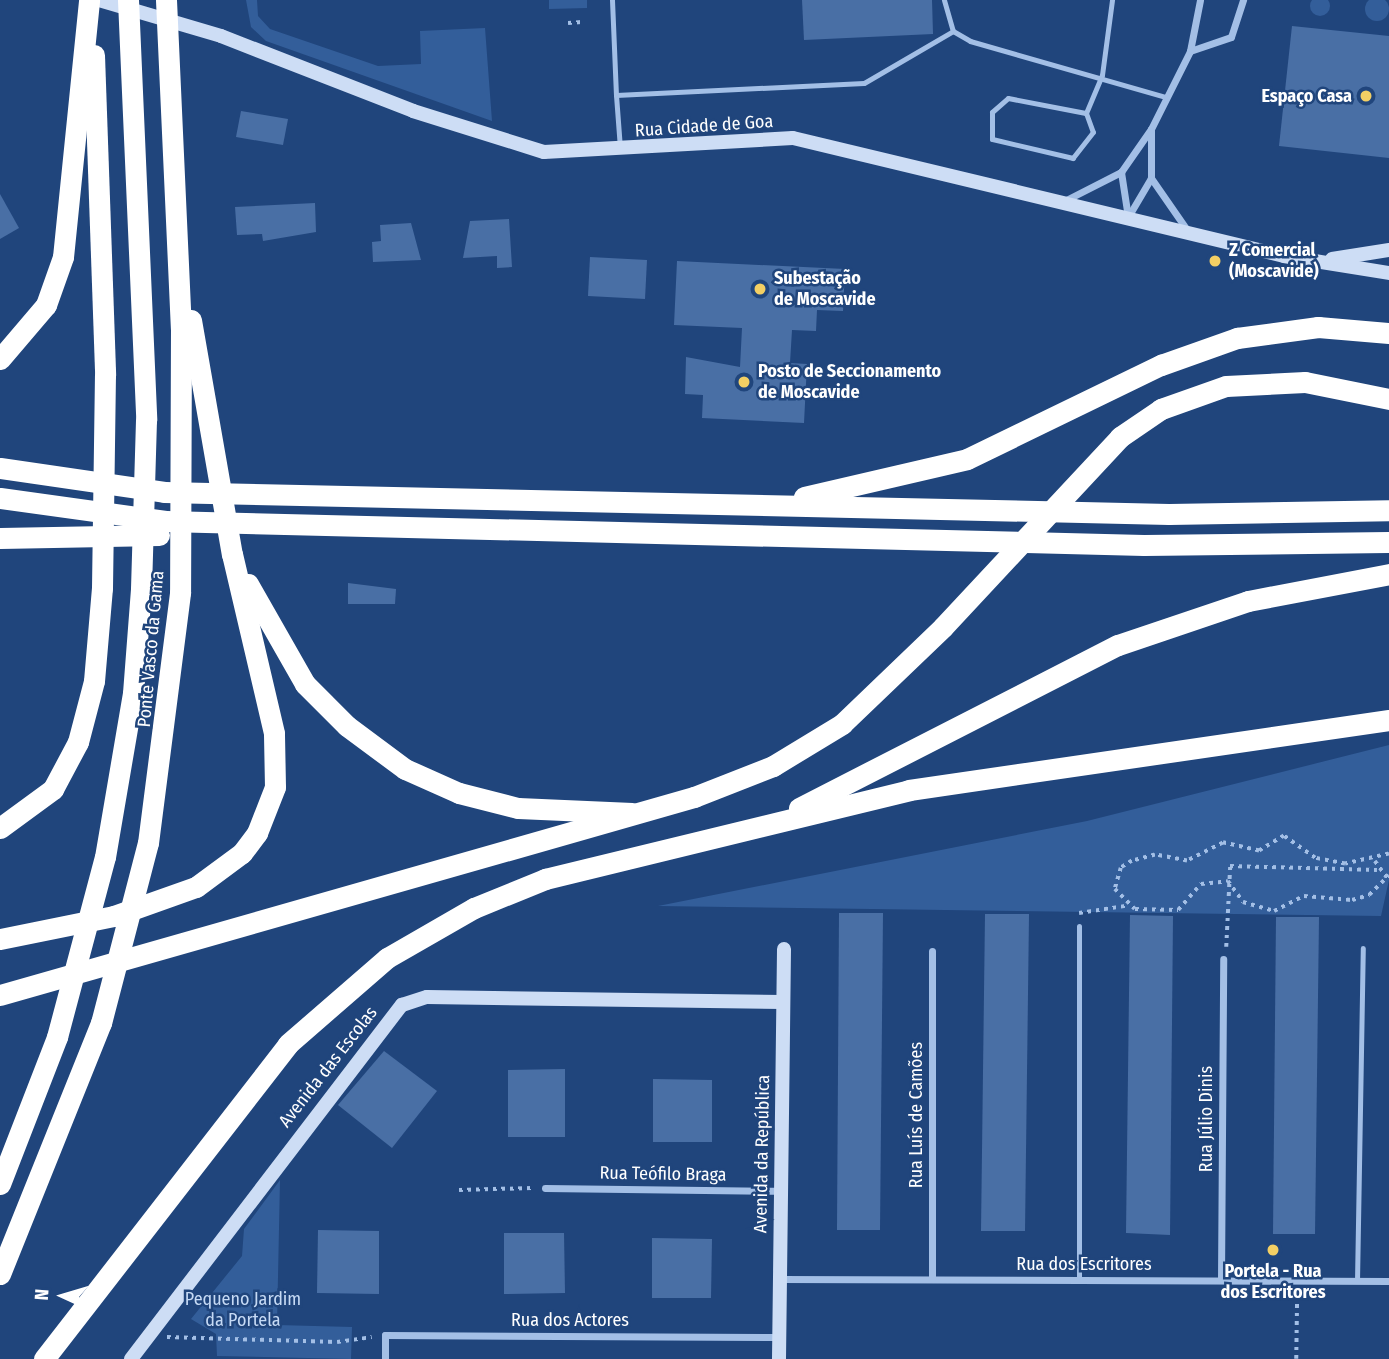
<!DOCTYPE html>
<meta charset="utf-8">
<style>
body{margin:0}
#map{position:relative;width:1389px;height:1359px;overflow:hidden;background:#20457c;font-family:"Fira Sans Condensed",sans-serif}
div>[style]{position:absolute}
.green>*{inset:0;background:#335e9a}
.round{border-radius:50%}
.building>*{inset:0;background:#496fa5}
.path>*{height:3.5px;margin-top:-1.75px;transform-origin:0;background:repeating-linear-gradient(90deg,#a3bfe6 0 3.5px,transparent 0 8.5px)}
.lane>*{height:5px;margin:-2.5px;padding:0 2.5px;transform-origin:2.5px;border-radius:2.5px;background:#a3bfe6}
.street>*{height:7px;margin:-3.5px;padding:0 3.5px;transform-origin:3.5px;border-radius:3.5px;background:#a3bfe6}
.secondary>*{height:14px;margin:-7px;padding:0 7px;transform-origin:7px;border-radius:7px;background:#cdddf5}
.highway>*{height:21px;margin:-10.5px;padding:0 10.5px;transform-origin:10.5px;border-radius:10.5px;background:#fff}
.highway-bridge>*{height:21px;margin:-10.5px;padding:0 10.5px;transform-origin:10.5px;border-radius:10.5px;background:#fff}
.dots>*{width:19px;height:19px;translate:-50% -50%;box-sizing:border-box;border:4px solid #20457c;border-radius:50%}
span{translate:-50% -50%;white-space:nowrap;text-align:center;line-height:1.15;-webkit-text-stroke:5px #20457c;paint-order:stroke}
.poi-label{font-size:18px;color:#fff;font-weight:700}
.right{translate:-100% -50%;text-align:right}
.left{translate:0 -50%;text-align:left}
.street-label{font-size:18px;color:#fff}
.park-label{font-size:18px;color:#c6daf5}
.north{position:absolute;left:28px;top:1261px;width:70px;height:70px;-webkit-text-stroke:5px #20457c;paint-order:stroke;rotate:274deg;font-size:19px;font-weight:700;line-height:28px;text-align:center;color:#fff}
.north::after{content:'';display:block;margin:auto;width:24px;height:32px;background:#fff;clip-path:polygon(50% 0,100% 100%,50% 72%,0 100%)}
</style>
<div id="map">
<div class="green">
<div class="round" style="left:1310px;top:-4px;width:20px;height:20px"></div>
<div class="round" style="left:1365px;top:-3px;width:24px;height:24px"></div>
<div style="clip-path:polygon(246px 0,257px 0,258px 16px,270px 29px,378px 66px,421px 64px,420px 31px,485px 28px,492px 121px,266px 41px,251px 27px)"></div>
<div style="clip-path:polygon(549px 0,587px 0,587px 8px,549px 9px)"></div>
<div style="clip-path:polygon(1389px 745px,1389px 880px,1381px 916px,658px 906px,1087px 821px)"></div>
<div style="clip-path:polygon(280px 1180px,277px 1325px,352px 1327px,351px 1359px,217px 1356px,216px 1334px,191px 1319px,242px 1256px,244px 1229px)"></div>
</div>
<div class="building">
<div style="clip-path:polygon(802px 0,932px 0,933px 34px,804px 40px)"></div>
<div style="clip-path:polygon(1292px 26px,1389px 36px,1389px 158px,1279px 146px)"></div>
<div style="clip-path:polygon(241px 111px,288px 119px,283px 145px,236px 137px)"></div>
<div style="clip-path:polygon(0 194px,19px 228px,0 239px)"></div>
<div style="clip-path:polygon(315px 203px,316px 232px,263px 241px,262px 234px,237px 235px,235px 207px)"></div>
<div style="clip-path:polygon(509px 219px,512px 267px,497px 268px,497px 256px,463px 258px,470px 221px)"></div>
<div style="clip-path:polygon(411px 223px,421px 260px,373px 262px,372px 242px,381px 241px,380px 225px)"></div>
<div style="clip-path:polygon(590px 257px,647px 260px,645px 299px,588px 296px)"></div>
<div style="clip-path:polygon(677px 261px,845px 269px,843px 311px,817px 310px,816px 331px,792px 330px,790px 363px,807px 364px,804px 423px,702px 418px,703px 395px,685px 394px,686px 357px,740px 367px,742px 328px,674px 325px)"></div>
<div style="clip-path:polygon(348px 583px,396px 589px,395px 604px,348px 604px)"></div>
<div style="clip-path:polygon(839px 913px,883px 913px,880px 1230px,837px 1230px)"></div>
<div style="clip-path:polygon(985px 914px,1029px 914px,1025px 1231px,981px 1231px)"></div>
<div style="clip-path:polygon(1130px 915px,1173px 916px,1170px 1235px,1126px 1233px)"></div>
<div style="clip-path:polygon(1276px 917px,1319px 917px,1315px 1234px,1273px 1234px)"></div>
<div style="clip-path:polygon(384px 1051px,437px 1091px,392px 1148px,338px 1105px)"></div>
<div style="clip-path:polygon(565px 1069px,565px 1137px,508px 1137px,508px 1070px)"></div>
<div style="clip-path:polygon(653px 1079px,712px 1080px,712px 1142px,653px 1142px)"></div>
<div style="clip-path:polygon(318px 1230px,379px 1231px,379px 1294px,317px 1293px)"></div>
<div style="clip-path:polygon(504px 1233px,564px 1233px,565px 1293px,504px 1294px)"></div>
<div style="clip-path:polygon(652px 1238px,712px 1239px,711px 1298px,652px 1298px)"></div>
</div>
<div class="path">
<div style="left:568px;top:23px;width:14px;rotate:-4deg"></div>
<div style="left:1389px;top:854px;width:45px;rotate:167.2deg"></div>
<div style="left:1345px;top:864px;width:31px;rotate:-169deg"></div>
<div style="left:1315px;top:858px;width:38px;rotate:-145deg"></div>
<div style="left:1284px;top:836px;width:29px;rotate:149deg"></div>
<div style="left:1259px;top:851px;width:37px;rotate:-167deg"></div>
<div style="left:1223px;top:843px;width:40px;rotate:153.4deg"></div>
<div style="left:1187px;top:861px;width:33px;rotate:-169deg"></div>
<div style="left:1155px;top:855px;width:24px;rotate:165deg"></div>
<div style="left:1132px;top:861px;width:13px;rotate:148deg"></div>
<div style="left:1121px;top:868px;width:22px;rotate:106deg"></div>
<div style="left:1115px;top:889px;width:28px;rotate:45deg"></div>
<div style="left:1135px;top:909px;width:43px;rotate:1.3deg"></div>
<div style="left:1178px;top:910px;width:35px;rotate:-49deg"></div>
<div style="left:1201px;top:884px;width:27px;rotate:-6deg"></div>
<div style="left:1228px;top:881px;width:26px;rotate:54deg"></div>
<div style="left:1243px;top:902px;width:32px;rotate:16deg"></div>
<div style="left:1274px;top:911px;width:34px;rotate:-27deg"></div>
<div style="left:1304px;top:896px;width:48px;rotate:4.8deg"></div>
<div style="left:1352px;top:900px;width:18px;rotate:-16deg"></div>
<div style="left:1369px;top:895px;width:28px;rotate:-45deg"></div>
<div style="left:1375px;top:861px;width:24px;rotate:54deg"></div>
<div style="left:1079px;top:913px;width:47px;rotate:-8.7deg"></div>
<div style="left:1226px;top:947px;width:81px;rotate:-87.2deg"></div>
<div style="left:1230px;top:866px;width:147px;rotate:1.6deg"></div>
<div style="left:459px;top:1190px;width:73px;rotate:-1.6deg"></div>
<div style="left:167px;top:1337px;width:170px;rotate:1.7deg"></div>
<div style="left:337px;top:1342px;width:35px;rotate:-8deg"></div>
<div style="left:1296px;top:1359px;width:68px;rotate:-89.2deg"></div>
</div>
<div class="lane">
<div style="left:612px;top:0;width:95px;rotate:87.6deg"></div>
<div style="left:616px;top:95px;width:248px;rotate:-2.8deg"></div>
<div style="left:864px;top:83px;width:103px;rotate:-30.3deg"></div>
<div style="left:944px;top:0;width:32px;rotate:74deg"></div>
<div style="left:953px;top:31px;width:20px;rotate:30deg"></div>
<div style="left:970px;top:41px;width:203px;rotate:16deg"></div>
<div style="left:616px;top:95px;width:53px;rotate:85.7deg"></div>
<div style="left:1086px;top:113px;width:20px;rotate:70deg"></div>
<div style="left:1093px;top:132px;width:33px;rotate:128deg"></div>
<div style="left:1073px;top:158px;width:83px;rotate:-166.8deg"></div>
<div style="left:992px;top:139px;width:27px;rotate:-90deg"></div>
<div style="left:992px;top:112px;width:21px;rotate:-41deg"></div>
<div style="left:1008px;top:98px;width:79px;rotate:10.9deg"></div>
<div style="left:1086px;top:113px;width:41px;rotate:-67.2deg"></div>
<div style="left:1102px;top:75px;width:76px;rotate:-82.4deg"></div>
<div style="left:1079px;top:1280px;width:354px;rotate:-90deg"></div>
<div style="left:1357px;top:1281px;width:333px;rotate:-89deg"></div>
</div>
<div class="street">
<div style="left:1190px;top:51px;width:43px;rotate:-18.9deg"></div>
<div style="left:1231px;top:37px;width:39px;rotate:-72deg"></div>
<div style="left:1151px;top:129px;width:49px;rotate:90deg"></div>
<div style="left:1151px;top:178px;width:63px;rotate:55.3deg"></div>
<div style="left:1121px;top:172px;width:46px;rotate:81.2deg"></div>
<div style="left:1066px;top:200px;width:62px;rotate:-27deg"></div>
<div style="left:1121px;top:172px;width:52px;rotate:-55.1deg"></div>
<div style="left:1151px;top:129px;width:87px;rotate:-63.4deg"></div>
<div style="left:1190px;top:51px;width:52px;rotate:-78.9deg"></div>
<div style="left:1128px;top:217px;width:45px;rotate:-59.5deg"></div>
<div style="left:545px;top:1188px;width:235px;rotate:0.7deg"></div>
<div style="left:780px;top:1279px;width:609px;rotate:0.19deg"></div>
<div style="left:932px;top:1279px;width:328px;rotate:-90deg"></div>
<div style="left:1221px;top:1280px;width:321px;rotate:-89.6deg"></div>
<div style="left:385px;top:1359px;width:24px;rotate:-90deg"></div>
<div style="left:385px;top:1335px;width:394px;rotate:0.3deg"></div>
</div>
<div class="secondary">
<div style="left:99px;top:0;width:127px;rotate:16.4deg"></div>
<div style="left:221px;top:36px;width:206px;rotate:21.3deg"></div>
<div style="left:413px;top:111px;width:137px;rotate:17.4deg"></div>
<div style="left:544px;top:152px;width:249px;rotate:-3.2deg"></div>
<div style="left:793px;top:138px;width:505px;rotate:13.51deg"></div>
<div style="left:1284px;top:256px;width:106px;rotate:9.2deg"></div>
<div style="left:1332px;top:259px;width:58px;rotate:-9deg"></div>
<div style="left:131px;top:1359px;width:446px;rotate:-52.6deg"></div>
<div style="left:402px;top:1005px;width:26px;rotate:-18deg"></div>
<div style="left:427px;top:997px;width:356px;rotate:0.8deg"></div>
<div style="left:779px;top:1359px;width:410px;rotate:-89.3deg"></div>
</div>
<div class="highway">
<div style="left:94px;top:55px;width:320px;rotate:88deg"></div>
<div style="left:0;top:359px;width:71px;rotate:-49.6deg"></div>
<div style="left:46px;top:305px;width:51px;rotate:-70.5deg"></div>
<div style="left:63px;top:257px;width:258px;rotate:-84.2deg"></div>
<div style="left:1120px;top:437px;width:50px;rotate:-34.3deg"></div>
<div style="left:1161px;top:409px;width:69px;rotate:-19.5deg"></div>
<div style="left:1226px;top:386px;width:79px;rotate:-2.9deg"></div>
<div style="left:1305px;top:382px;width:86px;rotate:11.4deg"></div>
<div style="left:0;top:468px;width:166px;rotate:8.3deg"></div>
<div style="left:164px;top:492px;width:1005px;rotate:1.25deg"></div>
<div style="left:1169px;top:514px;width:220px;rotate:-1deg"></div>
<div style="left:804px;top:497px;width:167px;rotate:-13.1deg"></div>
<div style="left:967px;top:459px;width:216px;rotate:-25.9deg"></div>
<div style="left:1161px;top:365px;width:81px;rotate:-19.6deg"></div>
<div style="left:1237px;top:338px;width:82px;rotate:-7.7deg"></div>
<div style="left:1318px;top:327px;width:71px;rotate:4.8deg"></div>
<div style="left:0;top:498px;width:167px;rotate:7.9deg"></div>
<div style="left:165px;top:521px;width:979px;rotate:1.4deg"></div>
<div style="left:1144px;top:545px;width:245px;rotate:-0.7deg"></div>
<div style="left:0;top:538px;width:159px;rotate:-1.1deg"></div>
<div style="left:248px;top:584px;width:115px;rotate:60.3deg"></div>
<div style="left:305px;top:684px;width:59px;rotate:45deg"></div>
<div style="left:347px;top:726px;width:72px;rotate:36.6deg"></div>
<div style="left:405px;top:769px;width:59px;rotate:24deg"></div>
<div style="left:459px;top:793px;width:61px;rotate:14.3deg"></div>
<div style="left:518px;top:808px;width:114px;rotate:2.5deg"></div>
<div style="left:799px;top:808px;width:358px;rotate:-27.1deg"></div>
<div style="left:1118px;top:645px;width:137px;rotate:-18.7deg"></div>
<div style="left:1248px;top:601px;width:144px;rotate:-10.8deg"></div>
<div style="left:0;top:828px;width:66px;rotate:-36.3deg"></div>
<div style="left:53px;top:789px;width:53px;rotate:-62deg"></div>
<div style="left:78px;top:742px;width:63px;rotate:-75.3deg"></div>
<div style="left:94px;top:681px;width:93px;rotate:-85.1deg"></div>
<div style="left:148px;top:843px;width:253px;rotate:-82.7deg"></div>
<div style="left:105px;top:857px;width:166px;rotate:-80.3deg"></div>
<div style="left:133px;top:693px;width:103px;rotate:-85.6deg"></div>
<div style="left:0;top:939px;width:116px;rotate:-11.4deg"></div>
<div style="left:114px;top:916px;width:87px;rotate:-19.5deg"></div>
<div style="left:196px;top:887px;width:57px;rotate:-36.5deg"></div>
<div style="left:242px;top:853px;width:25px;rotate:-53deg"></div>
<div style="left:257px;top:833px;width:49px;rotate:-68.6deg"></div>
<div style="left:275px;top:787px;width:54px;rotate:-91.1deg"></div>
<div style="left:274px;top:733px;width:184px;rotate:-103.2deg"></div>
<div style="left:0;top:995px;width:722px;rotate:-15.92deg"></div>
<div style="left:694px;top:797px;width:85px;rotate:-21.4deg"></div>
<div style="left:773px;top:766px;width:81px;rotate:-31.3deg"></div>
<div style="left:842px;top:724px;width:140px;rotate:-43.8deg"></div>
<div style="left:0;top:1184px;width:158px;rotate:-68.8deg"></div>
<div style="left:0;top:1274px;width:271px;rotate:-68.1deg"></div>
<div style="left:44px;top:1359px;width:398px;rotate:-52.2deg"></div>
<div style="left:288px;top:1044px;width:131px;rotate:-41deg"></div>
<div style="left:387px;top:958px;width:100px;rotate:-29.9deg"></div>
<div style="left:474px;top:908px;width:77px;rotate:-22.2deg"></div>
<div style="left:545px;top:879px;width:375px;rotate:-13.7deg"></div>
<div style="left:909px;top:790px;width:485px;rotate:-8.3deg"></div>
</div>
<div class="highway-bridge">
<div style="left:128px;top:0;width:420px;rotate:87.5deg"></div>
<div style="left:146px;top:420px;width:170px;rotate:91.7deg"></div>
<div style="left:166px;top:0;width:329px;rotate:87.4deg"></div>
<div style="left:181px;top:329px;width:263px;rotate:90.2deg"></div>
<div style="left:191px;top:320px;width:238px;rotate:80.1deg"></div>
<div style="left:102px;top:588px;width:213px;rotate:-89.2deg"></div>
<div style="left:943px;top:627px;width:260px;rotate:-47deg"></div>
<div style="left:101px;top:1023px;width:186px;rotate:-75.4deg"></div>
<div style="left:57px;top:1037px;width:186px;rotate:-75.1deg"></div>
</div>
<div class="dots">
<div style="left:1366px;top:96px;background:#f3cf64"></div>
<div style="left:1215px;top:261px;background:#f3cf64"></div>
<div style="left:760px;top:289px;background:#f3cf64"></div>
<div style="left:744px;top:382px;background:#f3cf64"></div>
<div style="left:1273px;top:1250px;background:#f3cf64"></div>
</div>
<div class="poi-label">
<span class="right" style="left:1352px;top:96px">Espaço Casa</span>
<span class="left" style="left:1229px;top:261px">Z Comercial<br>(Moscavide)</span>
<span class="left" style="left:774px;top:289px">Subestação<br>de Moscavide</span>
<span class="left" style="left:758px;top:382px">Posto de Seccionamento<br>de Moscavide</span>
<span style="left:1273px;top:1282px">Portela - Rua<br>dos Escritores</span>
</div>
<div class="street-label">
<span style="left:704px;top:126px;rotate:-4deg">Rua Cidade de Goa</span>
<span style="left:151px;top:649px;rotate:-85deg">Ponte Vasco da Gama</span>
<span style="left:328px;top:1067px;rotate:-52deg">Avenida das Escolas</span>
<span style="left:916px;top:1115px;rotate:-90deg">Rua Luís de Camões</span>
<span style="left:1206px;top:1119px;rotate:-90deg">Rua Júlio Dinis</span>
<span style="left:762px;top:1154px;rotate:-89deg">Avenida da República</span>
<span style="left:663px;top:1174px;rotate:1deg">Rua Teófilo Braga</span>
<span style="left:1084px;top:1264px">Rua dos Escritores</span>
<span style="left:570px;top:1320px">Rua dos Actores</span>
</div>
<div class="park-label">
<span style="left:243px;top:1310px">Pequeno Jardim<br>da Portela</span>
</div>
<div class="north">N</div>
</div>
